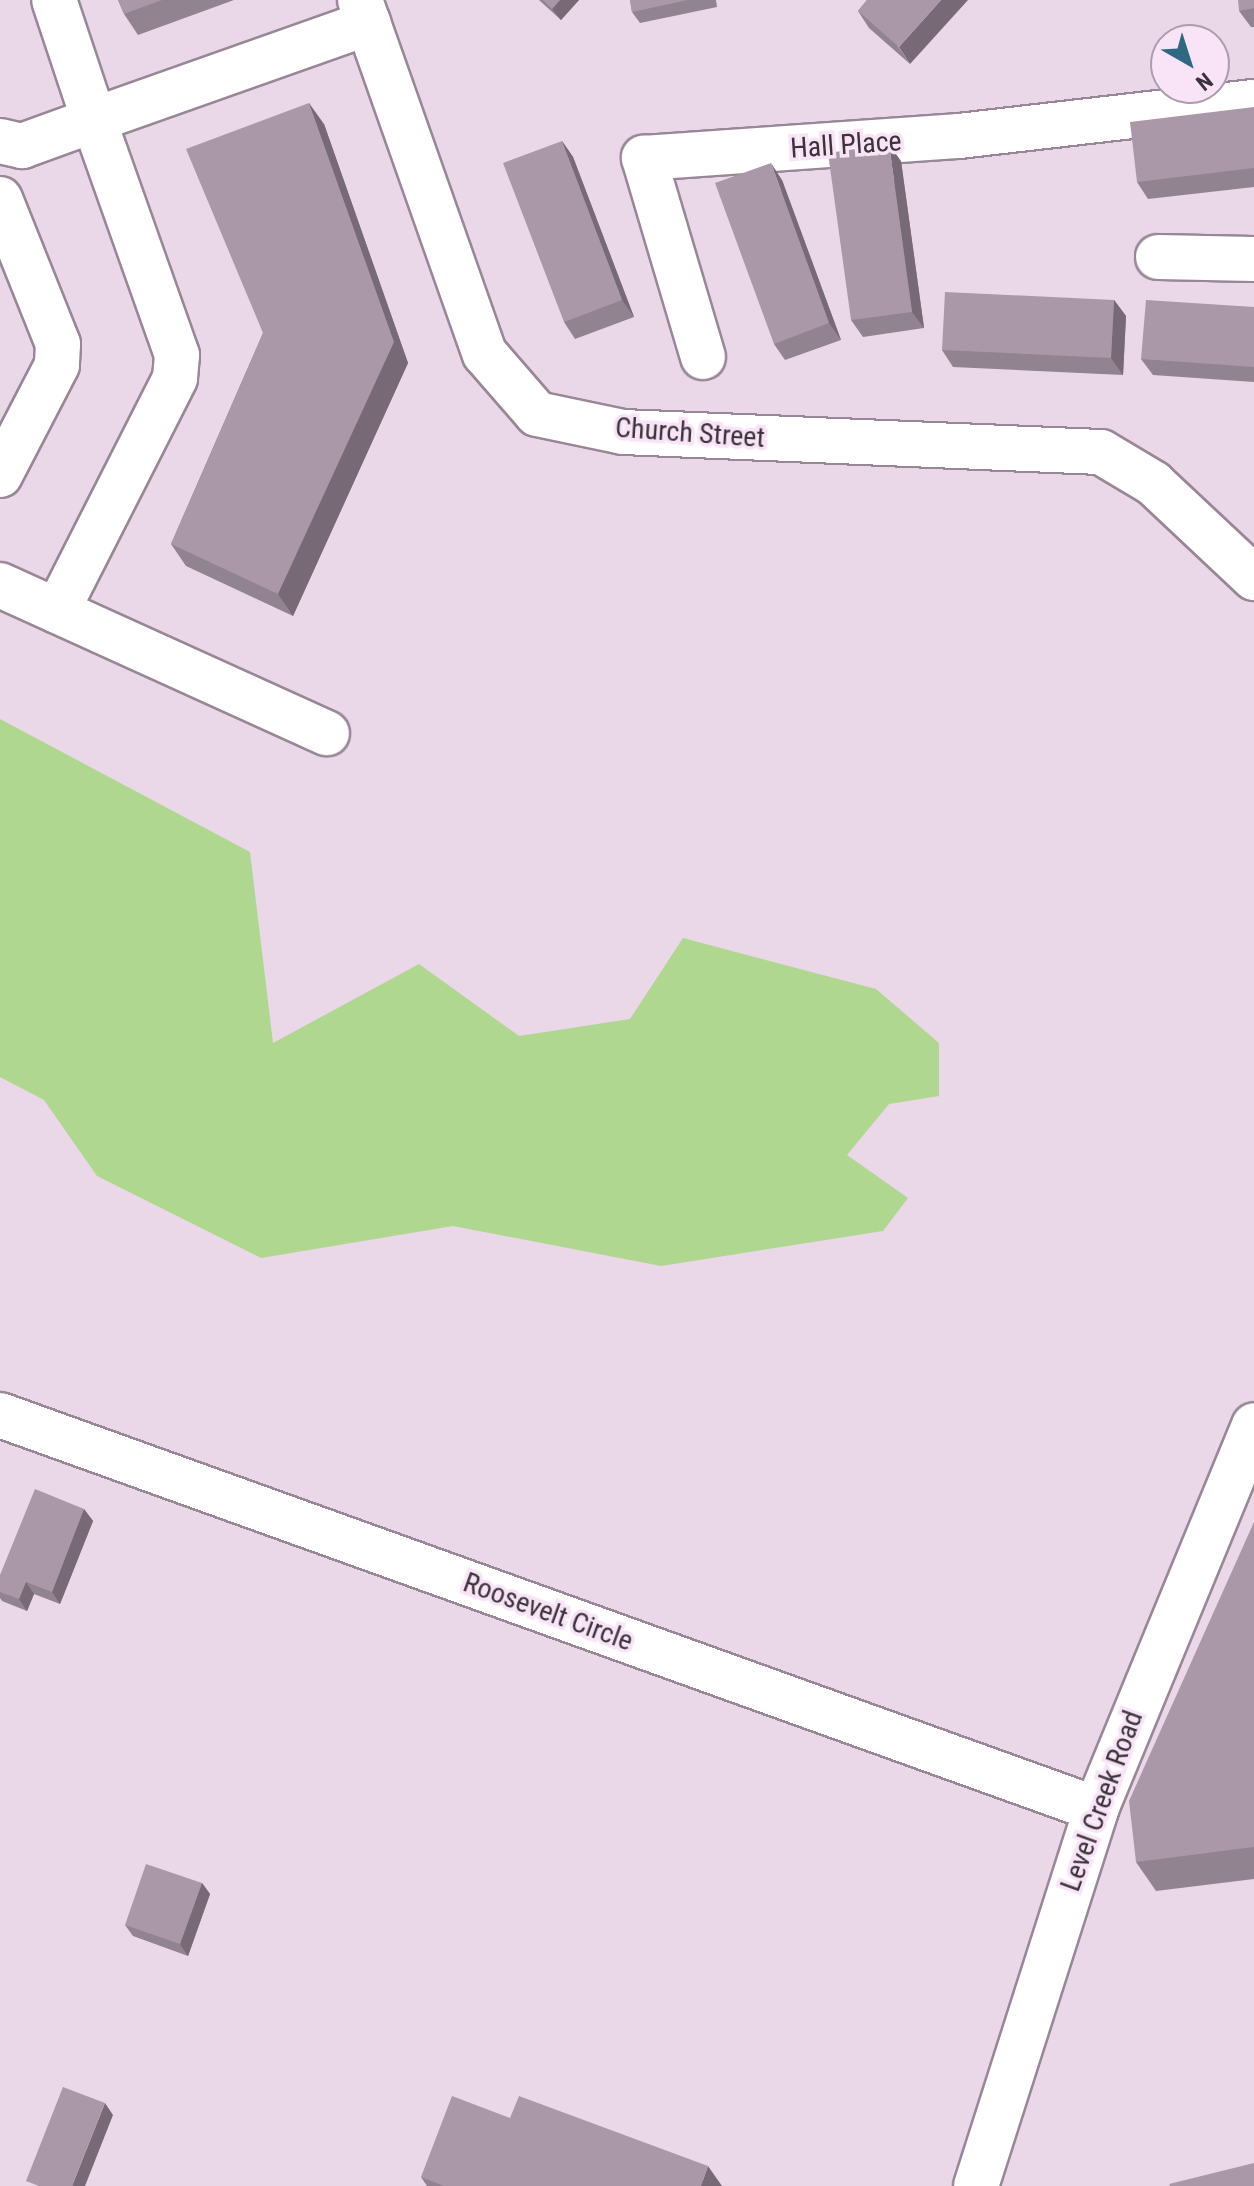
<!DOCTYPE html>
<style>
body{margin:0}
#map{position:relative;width:1254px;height:2186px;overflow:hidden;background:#ead7e8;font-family:"Roboto Condensed",sans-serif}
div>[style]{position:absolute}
.green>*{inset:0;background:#afd790}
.roads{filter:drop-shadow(2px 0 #988796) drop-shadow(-2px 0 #988796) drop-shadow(0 2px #988796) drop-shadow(0 -2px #988796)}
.minor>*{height:44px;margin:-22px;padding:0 22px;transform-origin:22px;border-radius:22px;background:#fff}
.wall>*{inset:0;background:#928390}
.shaded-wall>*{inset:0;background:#776a76}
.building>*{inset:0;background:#aa98a8}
span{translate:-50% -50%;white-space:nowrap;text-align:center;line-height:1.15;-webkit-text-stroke:7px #f8e4f6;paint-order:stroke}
.street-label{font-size:28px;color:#3a333a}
.north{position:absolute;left:1150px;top:24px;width:80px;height:80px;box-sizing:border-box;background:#f8e4f6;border:2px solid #ac9dab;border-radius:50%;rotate:141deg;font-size:22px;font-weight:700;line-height:32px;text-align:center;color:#3a333a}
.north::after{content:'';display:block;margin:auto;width:28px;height:36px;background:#306882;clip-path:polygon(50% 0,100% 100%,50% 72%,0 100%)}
</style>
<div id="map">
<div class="green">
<div style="clip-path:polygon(0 719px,250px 852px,273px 1043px,419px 964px,519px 1036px,630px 1019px,683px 938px,876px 989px,939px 1043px,939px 1096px,889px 1104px,847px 1155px,908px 1198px,883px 1231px,661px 1266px,453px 1226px,261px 1258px,97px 1176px,44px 1100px,0 1077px)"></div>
</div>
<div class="roads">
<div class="minor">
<div style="left:360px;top:0;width:375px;rotate:70.6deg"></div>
<div style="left:485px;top:354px;width:79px;rotate:49.1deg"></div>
<div style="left:537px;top:414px;width:88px;rotate:11.8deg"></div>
<div style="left:623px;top:432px;width:478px;rotate:2.4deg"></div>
<div style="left:1101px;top:452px;width:61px;rotate:30.8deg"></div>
<div style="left:1153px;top:483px;width:139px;rotate:43.2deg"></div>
<div style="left:0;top:141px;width:23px;rotate:13deg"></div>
<div style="left:22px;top:146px;width:77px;rotate:-19.9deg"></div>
<div style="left:94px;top:120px;width:126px;rotate:-108.4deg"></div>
<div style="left:0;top:199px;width:156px;rotate:68.2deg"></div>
<div style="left:58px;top:344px;width:21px;rotate:93deg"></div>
<div style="left:57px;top:365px;width:124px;rotate:117.4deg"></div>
<div style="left:1158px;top:257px;width:96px;rotate:1.2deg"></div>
<div style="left:703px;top:357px;width:208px;rotate:-106.5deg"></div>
<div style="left:644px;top:158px;width:316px;rotate:-4deg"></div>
<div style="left:959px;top:136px;width:297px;rotate:-6.6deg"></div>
<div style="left:0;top:585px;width:359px;rotate:24.4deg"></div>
<div style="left:57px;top:611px;width:261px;rotate:-63.1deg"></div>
<div style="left:175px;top:378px;width:23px;rotate:-85deg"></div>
<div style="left:177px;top:355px;width:249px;rotate:-109.5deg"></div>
<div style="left:94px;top:120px;width:291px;rotate:-19.5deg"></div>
<div style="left:0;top:1415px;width:1165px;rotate:19.77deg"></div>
<div style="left:976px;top:2186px;width:396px;rotate:-72.3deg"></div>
<div style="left:1096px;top:1809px;width:415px;rotate:-67.6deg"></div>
</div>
</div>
<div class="wall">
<div style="clip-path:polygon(118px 0,234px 0,138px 35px,124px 14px)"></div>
<div style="clip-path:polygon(539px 0,579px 0,561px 20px)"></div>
<div style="clip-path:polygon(630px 0,716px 0,717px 7px,640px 23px,632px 12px)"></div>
<div style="clip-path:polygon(867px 0,910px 64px,869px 28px,858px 11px)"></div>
<div style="clip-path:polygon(1254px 0,1254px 27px,1251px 27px,1239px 11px)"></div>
<div style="clip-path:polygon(1254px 107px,1254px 187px,1148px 199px,1137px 182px)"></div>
<div style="clip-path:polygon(324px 124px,408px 363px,293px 616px,186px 566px,171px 544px,263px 333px)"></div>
<div style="clip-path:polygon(562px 141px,573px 157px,634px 317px,575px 339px,564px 322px)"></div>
<div style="clip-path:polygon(901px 161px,924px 328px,863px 337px,851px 320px)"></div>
<div style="clip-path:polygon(782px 180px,841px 340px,785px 360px,774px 344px)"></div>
<div style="clip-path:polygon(1114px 300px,1126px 316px,1123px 375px,953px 367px,942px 350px)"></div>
<div style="clip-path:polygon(1254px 307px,1254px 382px,1153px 375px,1141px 359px)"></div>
<div style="clip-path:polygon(84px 1509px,93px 1521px,60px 1604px,34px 1594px,27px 1611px,2px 1601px,0 1598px,0 1575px)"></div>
<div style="clip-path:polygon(1254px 1522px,1254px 1879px,1156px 1891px,1136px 1862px)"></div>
<div style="clip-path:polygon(202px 1883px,210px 1894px,188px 1956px,133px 1936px,125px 1925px)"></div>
<div style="clip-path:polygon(510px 2118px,722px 2186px,427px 2186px,421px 2177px)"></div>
</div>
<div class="shaded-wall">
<div style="clip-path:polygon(560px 0,579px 0,561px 20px,552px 9px)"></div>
<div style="clip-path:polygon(941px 0,968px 0,910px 64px,899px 47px)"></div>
<div style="clip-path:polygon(309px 103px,324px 124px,408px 363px,293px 616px,278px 594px)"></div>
<div style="clip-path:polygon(562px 141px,573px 157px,634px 317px,622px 300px)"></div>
<div style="clip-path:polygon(889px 144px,901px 161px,924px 328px,912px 312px)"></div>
<div style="clip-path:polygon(771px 163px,782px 180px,841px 340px,829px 323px)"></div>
<div style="clip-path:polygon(1114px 300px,1126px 316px,1123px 375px,1111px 358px)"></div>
<div style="clip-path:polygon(84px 1509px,93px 1521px,60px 1604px,52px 1592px)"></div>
<div style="clip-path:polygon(26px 1582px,34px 1594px,27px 1611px,19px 1599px)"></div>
<div style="clip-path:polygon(202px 1883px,210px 1894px,188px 1956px,180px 1944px)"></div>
<div style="clip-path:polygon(105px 2103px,113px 2115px,85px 2186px,72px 2186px)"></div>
<div style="clip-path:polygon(708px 2166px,722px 2186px,701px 2186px)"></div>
</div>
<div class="building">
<div style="clip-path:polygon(118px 0,162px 0,124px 14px)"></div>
<div style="clip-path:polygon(543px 0,560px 0,552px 9px)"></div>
<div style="clip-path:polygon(630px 0,688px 0,632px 12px)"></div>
<div style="clip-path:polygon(867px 0,941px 0,899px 47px,858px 11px)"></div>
<div style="clip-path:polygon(1238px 0,1254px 0,1254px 8px,1239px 11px)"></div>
<div style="clip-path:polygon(309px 103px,394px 342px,278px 594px,171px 544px,263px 333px,186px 149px)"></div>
<div style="clip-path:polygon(1254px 107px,1254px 168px,1137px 182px,1130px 122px)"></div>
<div style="clip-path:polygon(562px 141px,622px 300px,564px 322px,503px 163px)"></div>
<div style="clip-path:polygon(889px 144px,912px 312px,851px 320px,828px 153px)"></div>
<div style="clip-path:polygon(771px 163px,829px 323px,774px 344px,715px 183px)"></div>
<div style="clip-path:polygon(945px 292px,1114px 300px,1111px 358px,942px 350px)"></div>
<div style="clip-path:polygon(1146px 300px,1254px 307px,1254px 367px,1141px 359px)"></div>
<div style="clip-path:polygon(35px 1489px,84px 1509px,52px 1592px,26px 1582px,19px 1599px,0 1592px,0 1575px)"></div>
<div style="clip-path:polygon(1254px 1522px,1254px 1847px,1136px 1862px,1129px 1801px)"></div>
<div style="clip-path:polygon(146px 1864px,202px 1883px,180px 1944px,125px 1925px)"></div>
<div style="clip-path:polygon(63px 2087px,105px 2103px,72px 2186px,39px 2186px,26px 2181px)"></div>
<div style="clip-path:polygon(452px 2096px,510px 2118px,519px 2096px,708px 2166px,701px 2186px,444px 2186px,421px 2177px)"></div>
<div style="clip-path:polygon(1254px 2163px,1254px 2186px,1170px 2186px,1169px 2184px)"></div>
</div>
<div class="street-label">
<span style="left:846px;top:145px;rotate:-4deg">Hall Place</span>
<span style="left:690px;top:433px;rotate:4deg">Church Street</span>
<span style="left:548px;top:1612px;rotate:20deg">Roosevelt Circle</span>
<span style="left:1102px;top:1801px;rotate:-70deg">Level Creek Road</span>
</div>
<div class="north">N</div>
</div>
